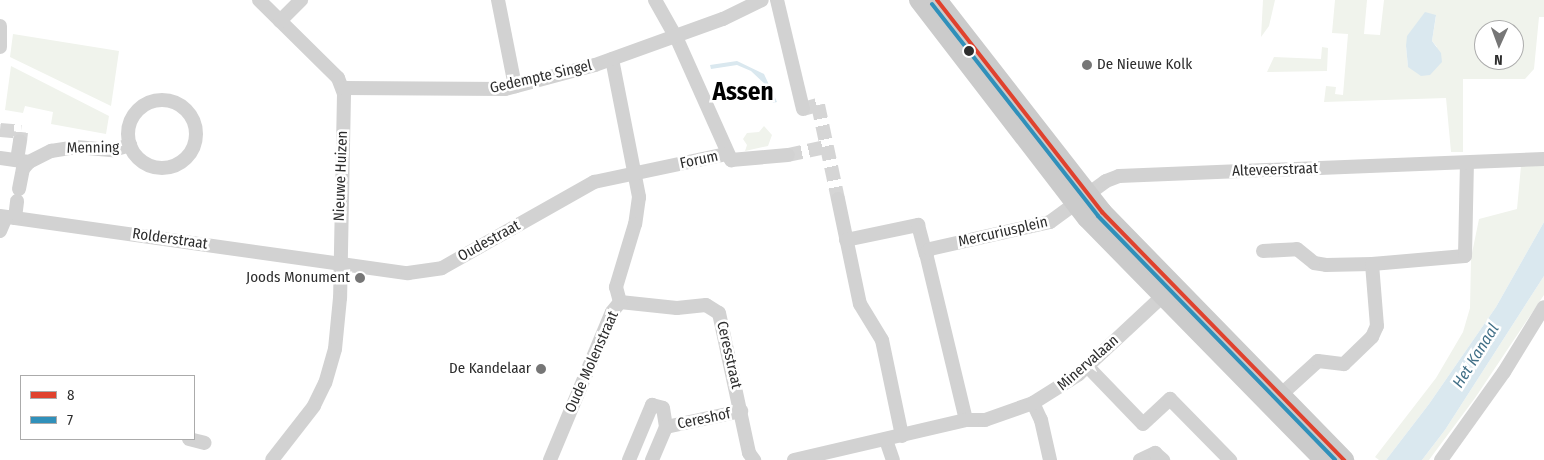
<!DOCTYPE html>
<style>
body{margin:0}
#map{position:relative;width:1544px;height:460px;overflow:hidden;background:#fff;font-family:"Fira Sans Condensed",sans-serif}
div>[style]{position:absolute}
.green>*{inset:0;background:#f0f3ec}
.water>*{inset:0;background:#dae8ef}
.street-tunnel>*{height:14px;margin-top:-7px;transform-origin:0;background:repeating-linear-gradient(90deg,#d5d5d5 0 14px,transparent 0 21px)}
.street>*{height:14px;margin:-7px;padding:0 7px;transform-origin:7px;border-radius:7px;background:#d2d2d2}
.street>.ring{margin:-7px;padding:0;box-sizing:content-box;background:none;border:14px solid #d2d2d2;border-radius:50%}
.secondary>*{height:20px;margin:-10px;padding:0 10px;transform-origin:10px;border-radius:10px;background:#cbcbcb}
.bus-1>*{height:4px;margin:-2px;padding:0 2px;transform-origin:2px;border-radius:2px;background:#e0422e}
.bus-2>*{height:4px;margin:-2px;padding:0 2px;transform-origin:2px;border-radius:2px;background:#3090ba}
.dots>*{width:14px;height:14px;translate:-50% -50%;box-sizing:border-box;border:2px solid #fff;border-radius:50%}
span{translate:-50% -50%;white-space:nowrap;text-align:center;line-height:1.15;-webkit-text-stroke:5px #fff;paint-order:stroke}
.poi-label{font-size:15px;color:#2d2d2d}
.left{translate:0 -50%;text-align:left}
.right{translate:-100% -50%;text-align:right}
.street-label{font-size:15px;color:#2d2d2d}
.water-label{font-size:16px;color:#437188;font-style:italic}
.town-label{font-size:25px;color:#000;font-weight:700}
.legend{position:absolute;left:20px;top:375px;width:175px;height:65px;box-sizing:border-box;background:#fff;border:1px solid #ababab;margin:0;padding:6px 9px;list-style:none;font-size:15px;color:#2d2d2d}
.legend li{display:flex;align-items:center;gap:10px;height:25px}
.legend b{width:25px;border:1px solid #ababab}
.north{position:absolute;left:1474px;top:20px;width:50px;height:50px;box-sizing:border-box;background:#fff;border:1px solid #ababab;border-radius:50%;rotate:182deg;font-size:14px;font-weight:700;line-height:20px;text-align:center;color:#2d2d2d}
.north::after{content:'';display:block;margin:auto;width:18px;height:22px;background:#767676;clip-path:polygon(50% 0,100% 100%,50% 72%,0 100%)}
</style>
<div id="map">
<div class="green">
<div style="clip-path:polygon(1263px 0,1275px 0,1269px 26px,1261px 37px)"></div>
<div style="clip-path:polygon(evenodd,1335px 0,1367px 0,1364px 34px,1380px 35px,1384px 0,1544px 0,1544px 17px,1539px 17px,1534px 69px,1525px 79px,1463px 79px,1463px 152px,1451px 152px,1446px 98px,1324px 102px,1326px 86px,1336px 87px,1335px 94px,1343px 95px,1348px 34px,1332px 33px,1335px 0,1436px 16px,1432px 41px,1437px 47px,1408px 67px,1406px 46px,1436px 16px,1335px 0,1484px 30px,1514px 30px,1514px 60px,1484px 60px,1484px 30px)"></div>
<div style="clip-path:polygon(13px 34px,119px 51px,111px 106px,10px 57px)"></div>
<div style="clip-path:polygon(1322px 47px,1328px 48px,1327px 71px,1267px 72px,1274px 57px,1321px 59px)"></div>
<div style="clip-path:polygon(11px 66px,109px 116px,106px 134px,51px 124px,53px 112px,25px 106px,23px 113px,5px 110px)"></div>
<div style="clip-path:polygon(764px 126px,772px 135px,768px 146px,745px 151px,747px 145px,743px 139px,747px 133px,759px 132px)"></div>
<div style="clip-path:polygon(1544px 165px,1544px 222px,1496px 307px,1429px 404px,1386px 460px,1379px 460px,1375px 457px,1436px 378px,1463px 332px,1470px 308px,1471px 258px,1479px 219px,1517px 209px,1521px 166px)"></div>
<div style="clip-path:polygon(1544px 276px,1544px 295px,1475px 398px,1429px 460px,1422px 460px,1445px 430px)"></div>
</div>
<div class="water">
<div style="clip-path:polygon(1425px 12px,1436px 15px,1432px 41px,1441px 53px,1442px 62px,1430px 75px,1421px 76px,1408px 67px,1406px 46px,1407px 36px)"></div>
<div style="clip-path:polygon(737px 61px,764px 74px,777px 102px,773px 103px,766px 85px,751px 71px,737px 65px,711px 69px,710px 65px)"></div>
<div style="clip-path:polygon(1544px 222px,1544px 276px,1445px 430px,1422px 460px,1386px 460px,1429px 404px,1496px 307px)"></div>
</div>
<div class="street-tunnel">
<div style="left:803px;top:109px;width:16px;rotate:-15deg"></div>
<div style="left:818px;top:105px;width:96px;rotate:78deg"></div>
<div style="left:0;top:130px;width:21px;rotate:5deg"></div>
<div style="left:21px;top:132px;width:9px;rotate:96deg"></div>
<div style="left:788px;top:155px;width:40px;rotate:-12deg"></div>
</div>
<div class="street">
<div style="left:259px;top:0;width:111px;rotate:44.6deg"></div>
<div style="left:338px;top:78px;width:17px;rotate:69deg"></div>
<div style="left:344px;top:94px;width:204px;rotate:91.1deg"></div>
<div style="left:340px;top:298px;width:51px;rotate:95.6deg"></div>
<div style="left:335px;top:349px;width:35px;rotate:106deg"></div>
<div style="left:325px;top:383px;width:25px;rotate:116deg"></div>
<div style="left:314px;top:406px;width:68px;rotate:127.9deg"></div>
<div style="left:498px;top:0;width:88px;rotate:78.8deg"></div>
<div style="left:655px;top:0;width:45px;rotate:60.6deg"></div>
<div style="left:677px;top:39px;width:133px;rotate:65.9deg"></div>
<div style="left:731px;top:160px;width:57px;rotate:-5deg"></div>
<div style="left:777px;top:0;width:112px;rotate:76.6deg"></div>
<div style="left:280px;top:21px;width:30px;rotate:-45deg"></div>
<div style="left:0;top:26px;width:21px;rotate:90deg"></div>
<div style="left:612px;top:59px;width:141px;rotate:78.9deg"></div>
<div style="left:639px;top:197px;width:27px;rotate:98deg"></div>
<div style="left:635px;top:224px;width:66px;rotate:106.8deg"></div>
<div style="left:616px;top:287px;width:16px;rotate:75deg"></div>
<div style="left:344px;top:88px;width:161px;rotate:0.4deg"></div>
<div style="left:505px;top:89px;width:93px;rotate:-14.9deg"></div>
<div style="left:595px;top:65px;width:136px;rotate:-19.8deg"></div>
<div style="left:723px;top:19px;width:43px;rotate:-26deg"></div>
<div class="ring" style="left:128px;top:100px;width:54px;height:54px"></div>
<div style="left:0;top:158px;width:29px;rotate:8deg"></div>
<div style="left:17px;top:160px;width:19px;rotate:-81deg"></div>
<div style="left:19px;top:189px;width:20px;rotate:-79deg"></div>
<div style="left:23px;top:169px;width:9px;rotate:-49deg"></div>
<div style="left:29px;top:162px;width:25px;rotate:-27deg"></div>
<div style="left:51px;top:151px;width:25px;rotate:-9deg"></div>
<div style="left:76px;top:147px;width:37px;rotate:5deg"></div>
<div style="left:113px;top:150px;width:18px;rotate:-16deg"></div>
<div style="left:838px;top:199px;width:107px;rotate:78.2deg"></div>
<div style="left:860px;top:304px;width:42px;rotate:58.6deg"></div>
<div style="left:882px;top:340px;width:98px;rotate:78.2deg"></div>
<div style="left:0;top:216px;width:412px;rotate:8deg"></div>
<div style="left:408px;top:273px;width:34px;rotate:-8deg"></div>
<div style="left:442px;top:268px;width:175px;rotate:-29.5deg"></div>
<div style="left:594px;top:182px;width:136px;rotate:-11.9deg"></div>
<div style="left:15px;top:218px;width:17px;rotate:-83deg"></div>
<div style="left:0;top:231px;width:15px;rotate:-67deg"></div>
<div style="left:846px;top:240px;width:74px;rotate:-11.8deg"></div>
<div style="left:918px;top:225px;width:30px;rotate:75deg"></div>
<div style="left:1263px;top:251px;width:34px;rotate:-3deg"></div>
<div style="left:1297px;top:249px;width:22px;rotate:39deg"></div>
<div style="left:1314px;top:263px;width:12px;rotate:9deg"></div>
<div style="left:1326px;top:265px;width:46px;rotate:-1.2deg"></div>
<div style="left:620px;top:302px;width:57px;rotate:6deg"></div>
<div style="left:677px;top:308px;width:29px;rotate:-6deg"></div>
<div style="left:706px;top:305px;width:15px;rotate:32deg"></div>
<div style="left:719px;top:313px;width:143px;rotate:77.9deg"></div>
<div style="left:749px;top:453px;width:9px;rotate:54deg"></div>
<div style="left:1088px;top:367px;width:79px;rotate:46deg"></div>
<div style="left:1143px;top:424px;width:37px;rotate:-43deg"></div>
<div style="left:1170px;top:399px;width:86px;rotate:45.5deg"></div>
<div style="left:1275px;top:400px;width:58px;rotate:-42.2deg"></div>
<div style="left:1318px;top:361px;width:26px;rotate:7deg"></div>
<div style="left:1344px;top:364px;width:39px;rotate:-44deg"></div>
<div style="left:1372px;top:337px;width:12px;rotate:-66deg"></div>
<div style="left:1377px;top:326px;width:62px;rotate:-94.6deg"></div>
<div style="left:1372px;top:264px;width:93px;rotate:-4.9deg"></div>
<div style="left:1465px;top:256px;width:93px;rotate:-88.8deg"></div>
<div style="left:1033px;top:403px;width:19px;rotate:65deg"></div>
<div style="left:1041px;top:420px;width:41px;rotate:77.3deg"></div>
<div style="left:966px;top:420px;width:171px;rotate:-103.5deg"></div>
<div style="left:926px;top:254px;width:6px;rotate:-51deg"></div>
<div style="left:930px;top:249px;width:123px;rotate:-12.7deg"></div>
<div style="left:1050px;top:222px;width:69px;rotate:-36.2deg"></div>
<div style="left:1106px;top:181px;width:14px;rotate:-21deg"></div>
<div style="left:1119px;top:176px;width:425px;rotate:-2.3deg"></div>
<div style="left:666px;top:427px;width:77px;rotate:-12deg"></div>
<div style="left:189px;top:439px;width:16px;rotate:14deg"></div>
<div style="left:886px;top:440px;width:21px;rotate:71deg"></div>
<div style="left:550px;top:460px;width:160px;rotate:-67.3deg"></div>
<div style="left:612px;top:312px;width:13px;rotate:-51deg"></div>
<div style="left:629px;top:460px;width:60px;rotate:-67.3deg"></div>
<div style="left:652px;top:405px;width:11px;rotate:15deg"></div>
<div style="left:663px;top:408px;width:19px;rotate:81deg"></div>
<div style="left:666px;top:427px;width:36px;rotate:113deg"></div>
<div style="left:794px;top:460px;width:177px;rotate:-13.1deg"></div>
<div style="left:966px;top:420px;width:19px"></div>
<div style="left:985px;top:420px;width:51px;rotate:-19.5deg"></div>
<div style="left:1033px;top:403px;width:54px;rotate:-32.2deg"></div>
<div style="left:1079px;top:374px;width:122px;rotate:-43deg"></div>
<div style="left:1140px;top:460px;width:17px;rotate:-25deg"></div>
<div style="left:1155px;top:453px;width:11px;rotate:41deg"></div>
<div style="left:1441px;top:460px;width:108px;rotate:-54.4deg"></div>
<div style="left:1504px;top:372px;width:76px;rotate:-58.4deg"></div>
</div>
<div class="secondary">
<div style="left:919px;top:0;width:275px;rotate:52.4deg"></div>
<div style="left:1087px;top:218px;width:339px;rotate:45.6deg"></div>
<div style="left:937px;top:0;width:269px;rotate:52.1deg"></div>
<div style="left:1102px;top:212px;width:347px;rotate:45.7deg"></div>
</div>
<div class="bus-1">
<div style="left:937px;top:0;width:269px;rotate:52.1deg"></div>
<div style="left:1102px;top:212px;width:347px;rotate:45.7deg"></div>
</div>
<div class="bus-2">
<div style="left:932px;top:4px;width:269px;rotate:51.9deg"></div>
<div style="left:1098px;top:216px;width:340px;rotate:45.8deg"></div>
</div>
<div class="dots">
<div style="left:969px;top:51px;background:#2d2d2d"></div>
<div style="left:1087px;top:65px;background:#767676"></div>
<div style="left:360px;top:278px;background:#767676"></div>
<div style="left:541px;top:369px;background:#767676"></div>
</div>
<div class="poi-label">
<span class="left" style="left:1097px;top:65px">De Nieuwe Kolk</span>
<span class="right" style="left:350px;top:278px">Joods Monument</span>
<span class="right" style="left:531px;top:369px">De Kandelaar</span>
</div>
<div class="street-label">
<span style="left:541px;top:77px;rotate:-13deg">Gedempte Singel</span>
<span style="left:93px;top:148px;rotate:-1deg">Menning</span>
<span style="left:699px;top:160px;rotate:-12deg">Forum</span>
<span style="left:1275px;top:170px;rotate:-2deg">Alteveerstraat</span>
<span style="left:341px;top:176px;rotate:-88deg">Nieuwe Huizen</span>
<span style="left:1003px;top:232px;rotate:-13deg">Mercuriusplein</span>
<span style="left:170px;top:239px;rotate:8deg">Rolderstraat</span>
<span style="left:489px;top:241px;rotate:-29deg">Oudestraat</span>
<span style="left:729px;top:355px;rotate:77deg">Ceresstraat</span>
<span style="left:592px;top:362px;rotate:-66deg">Oude Molenstraat</span>
<span style="left:1088px;top:363px;rotate:-41deg">Minervalaan</span>
<span style="left:704px;top:419px;rotate:-12deg">Cereshof</span>
</div>
<div class="water-label">
<span style="left:1476px;top:356px;rotate:-58deg">Het Kanaal</span>
</div>
<div class="town-label">
<span style="left:743px;top:92px">Assen</span>
</div>
<ul class="legend">
<li><b style="height:6px;background:#e0422e"></b>8</li>
<li><b style="height:6px;background:#3090ba"></b>7</li>
</ul>
<div class="north">N</div>
</div>
